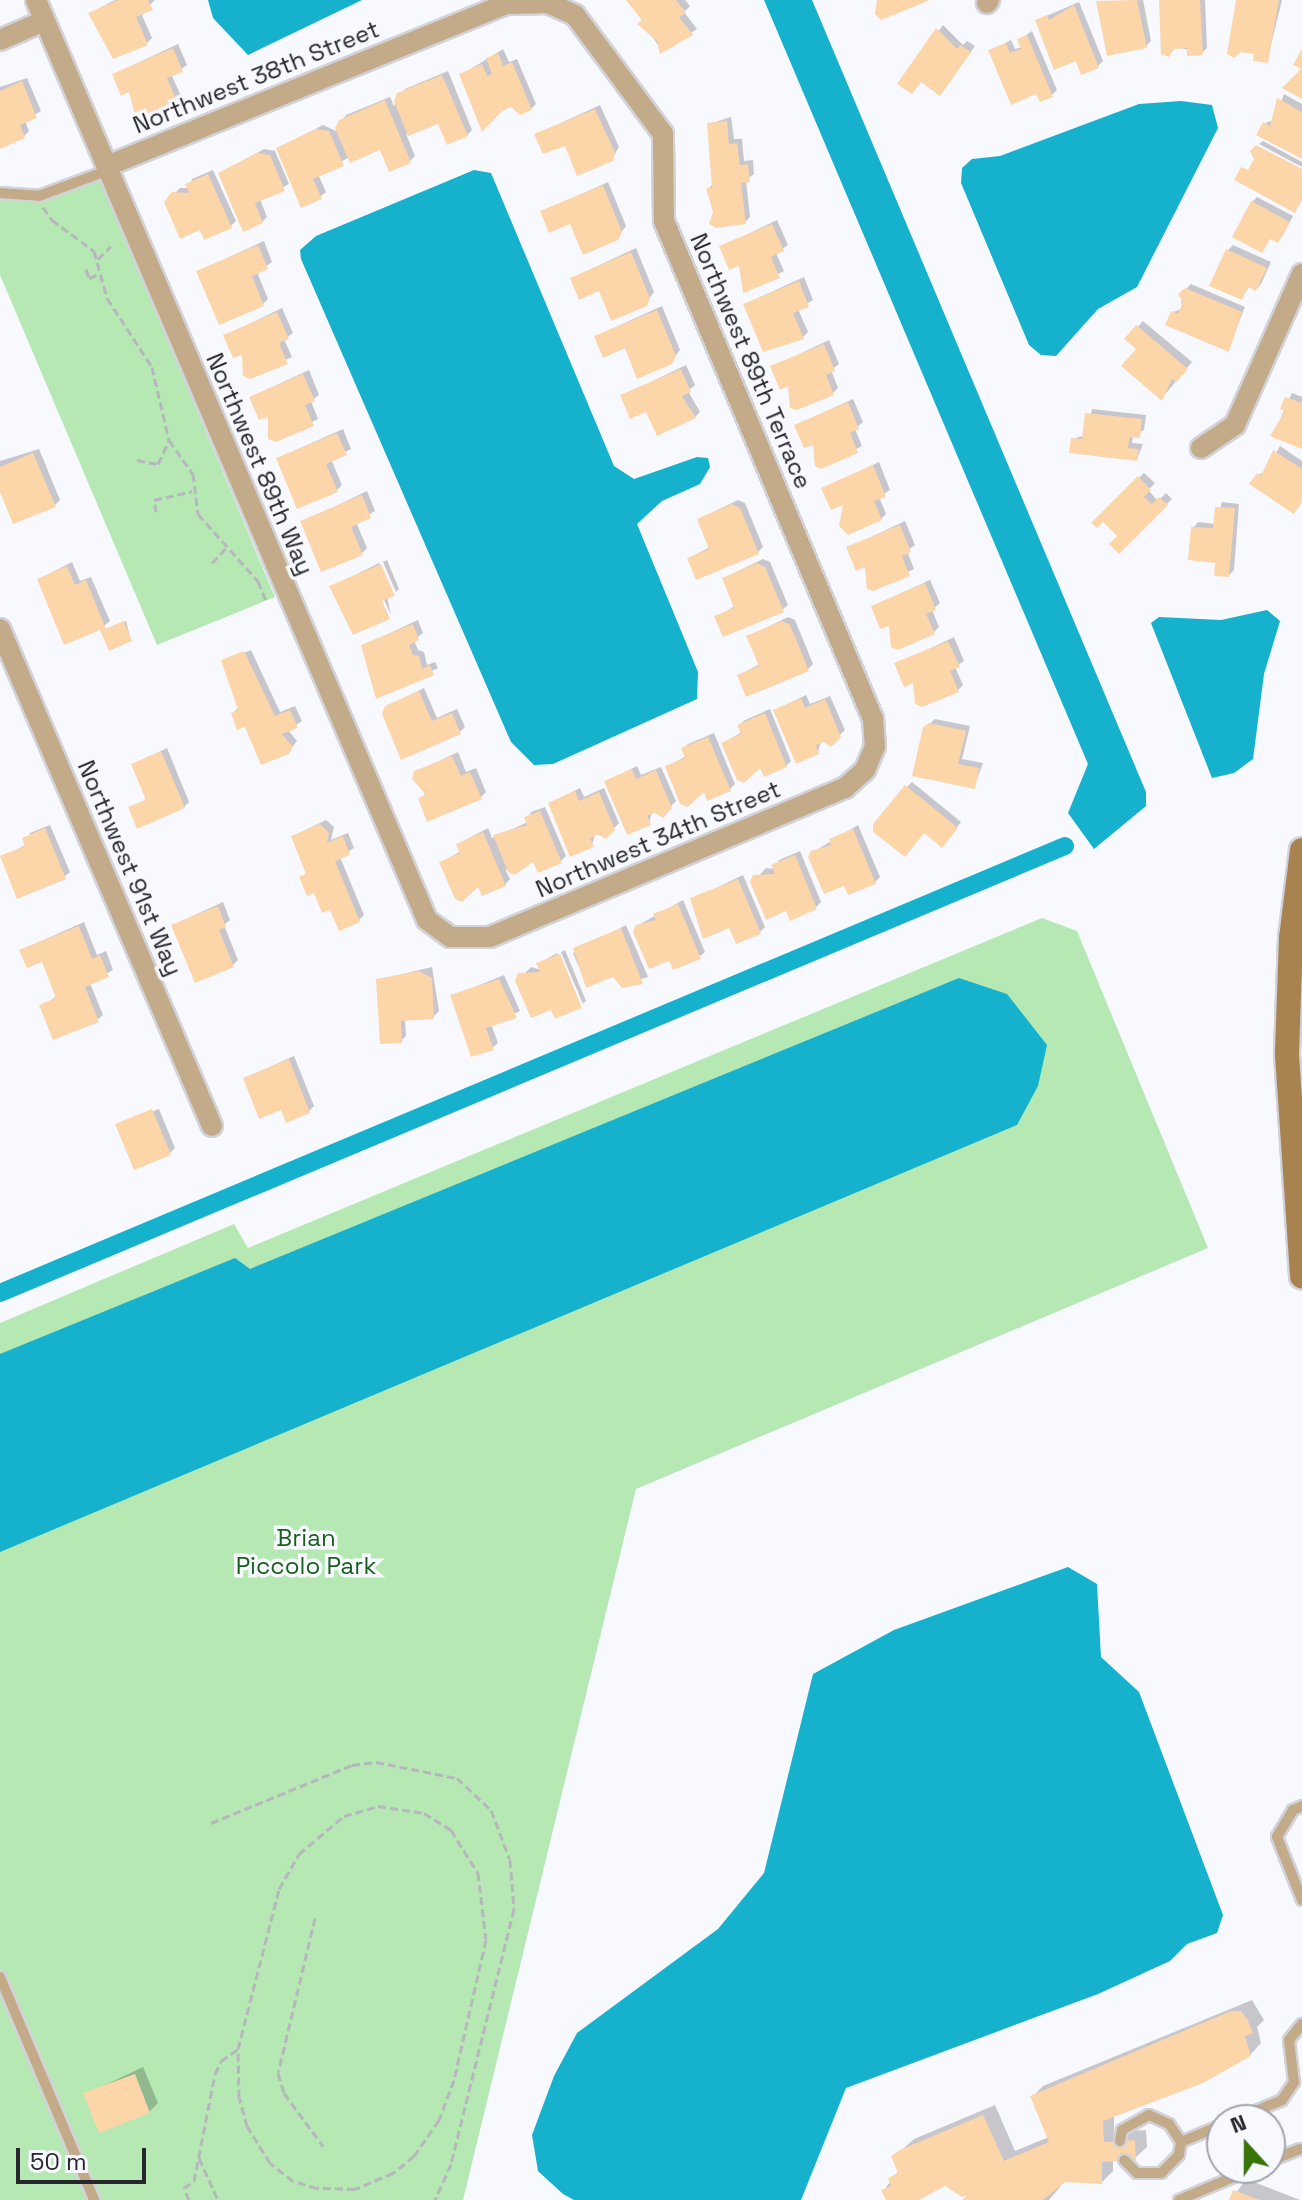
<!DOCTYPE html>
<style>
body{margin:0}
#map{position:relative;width:1302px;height:2200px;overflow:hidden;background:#f8f8ff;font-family:"Space Grotesk",sans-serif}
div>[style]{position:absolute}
.green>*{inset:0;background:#b6e8b4}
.water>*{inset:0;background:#16b1cd}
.shadow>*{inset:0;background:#0003}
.canal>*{height:18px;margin:-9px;padding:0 9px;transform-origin:9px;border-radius:9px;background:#16b1cd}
.building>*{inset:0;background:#fcd5a9}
.path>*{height:3px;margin-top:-1.5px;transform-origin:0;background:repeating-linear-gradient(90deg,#b6b6bd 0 8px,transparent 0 12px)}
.roads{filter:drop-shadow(2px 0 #d2d2d9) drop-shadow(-2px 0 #d2d2d9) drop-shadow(0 2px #d2d2d9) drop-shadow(0 -2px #d2d2d9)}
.lane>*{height:10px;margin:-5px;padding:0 5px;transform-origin:5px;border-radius:5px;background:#c3aa89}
.street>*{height:20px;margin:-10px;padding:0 10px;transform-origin:10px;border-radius:10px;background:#c3aa89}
.secondary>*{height:24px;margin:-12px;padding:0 12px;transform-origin:12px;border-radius:12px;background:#a88350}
span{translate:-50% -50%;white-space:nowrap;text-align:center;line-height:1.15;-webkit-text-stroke:7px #f8f8ff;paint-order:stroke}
.street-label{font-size:24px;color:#27272d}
.park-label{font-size:24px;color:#1a5f1e}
.north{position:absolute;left:1206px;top:2104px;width:80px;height:80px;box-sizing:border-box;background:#f8f8ff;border:2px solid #a4a4ab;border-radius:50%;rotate:339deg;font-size:22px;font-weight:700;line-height:32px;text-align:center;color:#27272d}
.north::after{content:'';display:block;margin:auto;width:28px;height:36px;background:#38740a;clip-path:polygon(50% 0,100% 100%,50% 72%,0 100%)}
.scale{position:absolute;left:16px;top:2148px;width:130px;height:36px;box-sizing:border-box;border:4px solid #27272d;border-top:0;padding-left:10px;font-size:24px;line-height:28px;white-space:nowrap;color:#27272d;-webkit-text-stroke:6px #f8f8ff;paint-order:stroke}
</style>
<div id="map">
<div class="green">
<div style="clip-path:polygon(97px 172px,275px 597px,157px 645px,0 275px,0 193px,39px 196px)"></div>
<div style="clip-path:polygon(1042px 918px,1077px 931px,1208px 1248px,636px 1489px,463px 2200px,0 2200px,0 1323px,234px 1224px,248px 1248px)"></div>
</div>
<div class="water">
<div style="clip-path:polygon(208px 0,362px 0,248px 55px,213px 18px)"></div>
<div style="clip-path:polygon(764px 0,812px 0,1146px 792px,1146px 806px,1094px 849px,1068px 813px,1088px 764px)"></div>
<div style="clip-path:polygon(1181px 101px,1212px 105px,1218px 128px,1137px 287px,1098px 309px,1056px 356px,1041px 355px,1029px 345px,961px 183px,962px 168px,972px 159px,1000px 156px,1139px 104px)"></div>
<div style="clip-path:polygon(474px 170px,491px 173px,614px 466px,634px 479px,697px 457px,708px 458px,710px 467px,700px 484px,662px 501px,637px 524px,698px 672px,697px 699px,553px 764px,534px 765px,511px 742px,301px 259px,300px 250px,316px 236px)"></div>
<div style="clip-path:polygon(1267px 610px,1280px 621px,1264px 674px,1253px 759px,1234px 773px,1212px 778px,1151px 623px,1159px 617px,1221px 620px)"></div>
<div style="clip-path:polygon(959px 978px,1007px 994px,1047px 1045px,1038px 1086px,1017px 1125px,0 1552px,0 1354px,235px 1258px,250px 1269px)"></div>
<div style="clip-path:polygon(1068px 1567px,1097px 1584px,1101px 1657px,1139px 1692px,1223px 1915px,1217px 1933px,1187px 1944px,1170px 1961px,1098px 1994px,846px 2088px,801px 2200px,574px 2200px,563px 2194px,538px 2171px,532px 2135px,554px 2076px,577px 2033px,718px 1929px,764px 1873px,813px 1674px,894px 1630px)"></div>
</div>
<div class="shadow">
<div style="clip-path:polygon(115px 0,155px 0,141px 13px,152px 38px,147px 43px,90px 13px)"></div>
<div style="clip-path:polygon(630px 0,685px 0,690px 6px,684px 12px,697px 29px,662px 52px)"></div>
<div style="clip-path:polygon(1143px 0,1151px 41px,1146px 46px,1098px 2px)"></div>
<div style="clip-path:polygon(1164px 0,1205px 0,1207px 48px,1202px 53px,1176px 47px,1169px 55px)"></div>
<div style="clip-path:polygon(1238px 0,1282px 0,1267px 61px,1256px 52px)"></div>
<div style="clip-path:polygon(1079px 2px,1103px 61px,1098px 66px,1077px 58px,1037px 20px)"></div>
<div style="clip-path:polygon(943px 25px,963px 45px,967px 41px,975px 46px,945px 88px,922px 80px,900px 83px)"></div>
<div style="clip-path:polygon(1032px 31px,1057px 90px,1052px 95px,990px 51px,1011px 40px,1015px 49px,1022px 47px,1019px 40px)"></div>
<div style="clip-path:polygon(178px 44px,187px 65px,172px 76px,181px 96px,176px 101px,130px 90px,114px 74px)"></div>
<div style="clip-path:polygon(503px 49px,509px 62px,517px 59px,536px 104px,531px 109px,461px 75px)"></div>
<div style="clip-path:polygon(448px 71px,472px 130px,467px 135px,439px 121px,406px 134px,415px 156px,410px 161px,381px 148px,350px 157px,318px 174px,326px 192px,320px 197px,279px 148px,323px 125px,336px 131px,346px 115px,390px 97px,394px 106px,405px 89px)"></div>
<div style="clip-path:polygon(27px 78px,41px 111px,25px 121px,29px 131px,24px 136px,0 147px,0 87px)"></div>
<div style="clip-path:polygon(1284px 94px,1302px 104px,1302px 156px,1265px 123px,1274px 120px)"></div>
<div style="clip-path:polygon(600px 105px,619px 147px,612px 159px,537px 134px)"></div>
<div style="clip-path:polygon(731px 117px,734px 139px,742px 139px,744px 161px,753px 160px,754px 174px,746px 180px,750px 217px,745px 222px,716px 212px,708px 189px,713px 184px,709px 124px)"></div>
<div style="clip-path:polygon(1263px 141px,1302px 162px,1302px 167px,1259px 144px)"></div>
<div style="clip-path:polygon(264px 149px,275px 151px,289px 184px,260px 199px,267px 217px,262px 222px,220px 173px)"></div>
<div style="clip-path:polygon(213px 170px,236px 221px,231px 226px,201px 227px,166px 202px,180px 188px,189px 188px,192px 179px)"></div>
<div style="clip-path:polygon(608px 182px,626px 226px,617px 238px,542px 212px)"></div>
<div style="clip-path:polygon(1257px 197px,1293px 216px,1283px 235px,1278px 241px,1271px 237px,1262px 250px,1252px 202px)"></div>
<div style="clip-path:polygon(777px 220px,788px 245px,776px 253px,784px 271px,744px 291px,740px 263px,721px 247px)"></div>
<div style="clip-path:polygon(264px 241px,272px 262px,257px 272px,268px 299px,263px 304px,199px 271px)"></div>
<div style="clip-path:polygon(1233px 245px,1271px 262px,1261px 284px,1256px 289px,1250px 286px,1241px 298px,1228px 250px)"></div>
<div style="clip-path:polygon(636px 248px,654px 292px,645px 304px,572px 278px)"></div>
<div style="clip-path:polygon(804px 277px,813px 300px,798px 309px,808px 332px,803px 337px,745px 304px)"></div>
<div style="clip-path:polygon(1191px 284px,1245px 307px,1228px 350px,1173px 312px,1182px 309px,1181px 294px)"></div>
<div style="clip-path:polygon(662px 306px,680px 350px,671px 362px,596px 336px)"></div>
<div style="clip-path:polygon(282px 308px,293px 333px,284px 339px,292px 357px,250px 377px,243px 370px,247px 363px,243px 352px,225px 336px)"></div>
<div style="clip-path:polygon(1143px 321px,1192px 362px,1162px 398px,1138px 349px,1127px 339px)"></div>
<div style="clip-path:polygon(829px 340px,839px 364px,831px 370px,838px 388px,833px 393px,791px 383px,772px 367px)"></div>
<div style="clip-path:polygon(686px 365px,695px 385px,688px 391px,700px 412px,695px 417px,647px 409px,622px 396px)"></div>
<div style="clip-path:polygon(309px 370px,319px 395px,311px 401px,318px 419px,277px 439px,268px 432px,273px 425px,269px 414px,251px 397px)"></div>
<div style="clip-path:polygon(1292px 393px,1302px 397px,1302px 446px,1273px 435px)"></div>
<div style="clip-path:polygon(853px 399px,863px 422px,855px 429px,862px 446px,822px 466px,814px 459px,815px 442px,796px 425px)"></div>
<div style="clip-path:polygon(1092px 409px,1146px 415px,1144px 430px,1133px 435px,1132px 443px,1143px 444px,1137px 459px,1073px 439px,1085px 435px)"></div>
<div style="clip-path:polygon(343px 429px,351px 449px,331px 459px,342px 485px,337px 490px,278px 458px)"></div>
<div style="clip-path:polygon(1280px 446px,1302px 461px,1302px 502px,1258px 475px,1266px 471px)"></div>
<div style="clip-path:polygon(39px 449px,60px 500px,55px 505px,0 488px,0 461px)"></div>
<div style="clip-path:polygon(879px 462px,890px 490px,879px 497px,886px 514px,881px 519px,823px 488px)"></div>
<div style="clip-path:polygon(1144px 473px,1155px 483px,1148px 490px,1158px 501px,1166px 493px,1172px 499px,1119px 551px,1120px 536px,1103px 519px,1094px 523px)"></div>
<div style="clip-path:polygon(367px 491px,375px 511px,356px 522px,367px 548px,362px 553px,303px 522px)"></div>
<div style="clip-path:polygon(738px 500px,745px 503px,763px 547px,758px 552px,689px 558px,710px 547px,699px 519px)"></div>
<div style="clip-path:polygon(1222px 502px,1239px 504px,1234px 570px,1229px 575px,1193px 528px,1198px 522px,1216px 524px)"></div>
<div style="clip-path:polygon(905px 521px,915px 545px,907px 551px,914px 569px,873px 589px,866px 582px,867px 564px,848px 548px)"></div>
<div style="clip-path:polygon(763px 559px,770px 562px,788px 605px,782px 610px,717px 617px,735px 606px,724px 578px)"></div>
<div style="clip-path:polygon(387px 560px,399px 589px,396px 592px,383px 562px)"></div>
<div style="clip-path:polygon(72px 562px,80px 581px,91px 577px,110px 621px,104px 626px,39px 579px)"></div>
<div style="clip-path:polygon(379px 563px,393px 595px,387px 597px,391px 615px,380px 591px,331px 587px)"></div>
<div style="clip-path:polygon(930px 580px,940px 603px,932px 610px,939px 627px,934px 632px,891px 623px,873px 606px)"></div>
<div style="clip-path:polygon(788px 617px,795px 620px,813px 664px,808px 669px,739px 675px,760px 664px,749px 636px)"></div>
<div style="clip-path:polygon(418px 620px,423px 633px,414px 640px,418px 650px,424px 652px,427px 665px,435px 662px,438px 668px,377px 696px,364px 645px)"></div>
<div style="clip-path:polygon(126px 621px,131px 640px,105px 629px)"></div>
<div style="clip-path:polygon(954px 637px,964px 661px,955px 667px,963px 685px,958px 690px,915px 680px,897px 664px)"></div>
<div style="clip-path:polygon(251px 650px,280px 712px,295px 706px,302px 721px,288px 730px,297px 741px,288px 752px,233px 713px,239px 707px,224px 661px)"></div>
<div style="clip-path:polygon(424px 688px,437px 718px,457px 709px,465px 727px,460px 732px,386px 707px)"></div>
<div style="clip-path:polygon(806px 695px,810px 704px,830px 696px,845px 730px,831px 744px,821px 741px,818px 752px,775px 710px)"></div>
<div style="clip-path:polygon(770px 709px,791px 761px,786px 766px,761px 766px,749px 778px,738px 778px,723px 743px,742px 732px,739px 725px,745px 720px)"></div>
<div style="clip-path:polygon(935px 719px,970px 726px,962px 759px,983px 763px,974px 787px,925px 728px)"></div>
<div style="clip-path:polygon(714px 733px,735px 784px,730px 789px,705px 789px,667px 767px,686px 756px,683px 749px,688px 744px)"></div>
<div style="clip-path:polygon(167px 748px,189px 802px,184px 807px,131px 808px,148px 798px,134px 764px)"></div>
<div style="clip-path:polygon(458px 752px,466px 772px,476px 768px,486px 792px,481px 797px,420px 799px,425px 794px,416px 772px)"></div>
<div style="clip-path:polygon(637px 766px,641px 775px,661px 767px,676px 801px,662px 815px,652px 812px,649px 823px,607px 781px)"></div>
<div style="clip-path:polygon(912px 782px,961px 822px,947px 840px,925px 831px,907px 787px)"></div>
<div style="clip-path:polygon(580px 788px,584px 797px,604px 788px,619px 823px,606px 837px,595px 834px,592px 845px,550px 803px)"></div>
<div style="clip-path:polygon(545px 807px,566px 856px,561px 861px,534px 859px,515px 873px,505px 869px,510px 879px,505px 885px,479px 885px,467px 897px,456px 897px,442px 862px,461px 851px,458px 844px,488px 828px,492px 838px,528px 822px,531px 812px)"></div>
<div style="clip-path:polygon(326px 820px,334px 827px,331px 840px,348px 833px,354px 848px,340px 857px,364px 915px,359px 920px,331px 907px,301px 878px,306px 873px,293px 836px)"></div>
<div style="clip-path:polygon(50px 825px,70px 872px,64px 877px,2px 857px,27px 844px,30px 833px)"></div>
<div style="clip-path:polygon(858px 825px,880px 877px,875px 882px,845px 883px,813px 852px)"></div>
<div style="clip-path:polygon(800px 851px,821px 902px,816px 907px,787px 909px,752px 883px,766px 868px,775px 869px,779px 860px)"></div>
<div style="clip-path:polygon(743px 875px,765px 927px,760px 932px,730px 926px,693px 899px)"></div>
<div style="clip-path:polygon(683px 900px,705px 952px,699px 957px,670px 958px,637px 926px)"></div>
<div style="clip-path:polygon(223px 902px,230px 920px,224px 925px,238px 960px,233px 965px,173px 925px)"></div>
<div style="clip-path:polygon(84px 922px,97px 955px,106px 951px,113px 970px,90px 983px,103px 1015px,97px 1020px,42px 1006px,57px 996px,43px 960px,21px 950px)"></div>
<div style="clip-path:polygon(626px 925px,648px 977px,623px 985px,614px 974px,587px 986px,573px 953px)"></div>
<div style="clip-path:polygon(565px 950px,586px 1001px,583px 1004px,561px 952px)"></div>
<div style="clip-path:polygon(557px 953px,580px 1007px,517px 981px,531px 967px,541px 970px,538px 964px)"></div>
<div style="clip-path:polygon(432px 967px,439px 1011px,433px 1017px,405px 1018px,406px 1036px,401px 1041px,378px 980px)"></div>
<div style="clip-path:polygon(504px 975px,520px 1011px,491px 1024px,498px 1043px,492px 1048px,453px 996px)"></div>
<div style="clip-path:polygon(294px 1056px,314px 1106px,309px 1111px,282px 1108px,245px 1078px)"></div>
<div style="clip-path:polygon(159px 1109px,175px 1148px,170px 1153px,117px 1125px)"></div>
<div style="clip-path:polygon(1252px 2000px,1264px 2020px,1257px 2027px,1261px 2043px,1250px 2055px,1114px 2115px,1114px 2132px,1146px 2130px,1147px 2147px,1135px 2158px,1113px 2159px,1113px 2171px,1102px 2182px,1064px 2182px,1049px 2200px,970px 2200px,968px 2192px,946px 2184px,911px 2200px,888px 2200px,884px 2190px,899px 2170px,894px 2157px,914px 2139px,995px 2105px,1015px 2151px,1049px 2137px,1032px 2097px,1043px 2086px)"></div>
<div style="clip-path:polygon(143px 2067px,158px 2103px,149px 2112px,86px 2094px)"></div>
<div style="clip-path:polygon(1246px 2179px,1300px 2200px,1231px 2200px)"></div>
</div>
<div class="canal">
<div style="left:0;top:1293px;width:1155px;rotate:-22.77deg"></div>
</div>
<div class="building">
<div style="clip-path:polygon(118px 0,148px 0,153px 10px,136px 17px,148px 45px,113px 59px,88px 13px)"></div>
<div style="clip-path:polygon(626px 0,676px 0,686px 13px,679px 17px,693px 35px,660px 54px,657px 41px,637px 24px,642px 20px)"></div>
<div style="clip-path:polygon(877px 0,930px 0,881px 20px,875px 14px)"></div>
<div style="clip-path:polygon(1137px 0,1147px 48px,1107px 56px,1096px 1px)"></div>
<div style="clip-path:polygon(1159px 0,1200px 0,1203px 55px,1187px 56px,1187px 48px,1174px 49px,1169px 57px,1161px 54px)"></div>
<div style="clip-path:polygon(1236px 0,1279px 0,1268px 63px,1253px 61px,1254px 54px,1241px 52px,1234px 58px,1227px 54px)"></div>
<div style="clip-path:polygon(1074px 5px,1099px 68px,1081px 75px,1076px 61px,1054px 70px,1035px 20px,1047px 15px,1049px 20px)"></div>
<div style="clip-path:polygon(936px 28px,957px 49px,960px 45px,971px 52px,940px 96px,921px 82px,912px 94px,897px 84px)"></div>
<div style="clip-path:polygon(1027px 35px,1053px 97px,1040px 102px,1036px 94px,1011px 105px,988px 50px,1006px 43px,1010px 53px,1021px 49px,1017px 39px)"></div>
<div style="clip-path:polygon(173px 48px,183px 72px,167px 78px,177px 102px,136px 119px,129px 92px,121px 96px,112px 74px)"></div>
<div style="clip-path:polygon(1302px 49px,1302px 99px,1282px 88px,1301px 69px,1293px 65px)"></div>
<div style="clip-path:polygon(498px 53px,503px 66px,512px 62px,532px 110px,520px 115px,511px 107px,502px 111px,482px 132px,459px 74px,482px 64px,487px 76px,492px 74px,486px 58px)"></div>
<div style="clip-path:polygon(442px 75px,468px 136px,447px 145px,438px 124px,408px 136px,394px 101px,397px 93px)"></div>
<div style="clip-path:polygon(22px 81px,37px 118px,20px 125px,25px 138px,0 149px,0 91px)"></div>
<div style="clip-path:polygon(1277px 98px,1302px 112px,1302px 159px,1256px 135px,1263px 122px,1270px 126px)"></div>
<div style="clip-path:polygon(385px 100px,411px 163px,389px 172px,380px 150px,350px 163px,335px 128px,339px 120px)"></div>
<div style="clip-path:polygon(595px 109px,615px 153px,613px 161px,577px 176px,565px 146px,543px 154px,534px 134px)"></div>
<div style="clip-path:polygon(727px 121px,729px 144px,737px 143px,740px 165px,748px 164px,750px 182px,741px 183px,746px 224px,716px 228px,709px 224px,713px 212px,706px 188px,712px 188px,707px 123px)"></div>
<div style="clip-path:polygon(316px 129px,329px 131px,344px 166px,313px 179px,322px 199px,301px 208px,276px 148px)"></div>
<div style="clip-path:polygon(1256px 145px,1302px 169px,1302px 200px,1295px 213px,1234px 180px,1241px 167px,1248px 170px,1254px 159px,1250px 151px)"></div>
<div style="clip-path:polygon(257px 153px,270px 155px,285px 191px,255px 203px,263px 223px,243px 232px,218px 173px)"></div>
<div style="clip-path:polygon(208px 174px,232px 228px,204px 240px,200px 230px,180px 239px,164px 202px,172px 192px,189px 193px,185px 184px)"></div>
<div style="clip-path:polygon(603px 185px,622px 232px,618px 240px,583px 255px,570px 224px,549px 233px,540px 211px)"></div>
<div style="clip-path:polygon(1251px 201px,1290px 222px,1278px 243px,1270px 239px,1262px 253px,1232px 237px)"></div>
<div style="clip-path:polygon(772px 224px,784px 251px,771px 257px,780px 278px,743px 293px,739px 266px,729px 270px,719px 246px)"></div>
<div style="clip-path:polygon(258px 245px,268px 269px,252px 276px,264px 306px,219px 325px,196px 271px)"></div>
<div style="clip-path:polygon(1226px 249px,1267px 268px,1256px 291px,1248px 287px,1242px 300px,1209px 286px)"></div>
<div style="clip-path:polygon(631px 252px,650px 298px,647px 306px,611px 321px,599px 291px,579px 300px,570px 278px)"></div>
<div style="clip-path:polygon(799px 281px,809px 307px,793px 313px,804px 339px,763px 352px,743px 304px)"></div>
<div style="clip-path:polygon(1185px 288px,1242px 312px,1229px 352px,1165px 325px,1171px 311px,1178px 314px,1183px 302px,1178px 294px)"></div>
<div style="clip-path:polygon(657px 310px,676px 356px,672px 364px,637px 379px,625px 348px,603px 358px,594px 336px)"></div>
<div style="clip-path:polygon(277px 312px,289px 339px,279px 343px,288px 364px,250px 379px,243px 376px,242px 355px,233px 358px,223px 335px)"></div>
<div style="clip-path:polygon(1136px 325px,1188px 369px,1176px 382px,1172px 379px,1162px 401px,1121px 366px,1136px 349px,1124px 339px)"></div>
<div style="clip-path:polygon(824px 344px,835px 371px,826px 375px,834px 395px,797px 410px,790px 408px,788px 386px,780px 390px,770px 366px)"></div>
<div style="clip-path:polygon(681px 369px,691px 392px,682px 396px,696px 418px,657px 436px,646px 412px,630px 419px,620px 395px)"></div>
<div style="clip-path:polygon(303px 374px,315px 401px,305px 405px,314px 426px,276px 442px,268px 439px,268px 417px,259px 420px,249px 397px)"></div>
<div style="clip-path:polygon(1285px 397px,1302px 403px,1302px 449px,1270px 436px,1285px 411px,1280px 409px)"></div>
<div style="clip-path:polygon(848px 402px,859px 429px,850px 433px,858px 453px,821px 469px,815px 466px,813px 445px,804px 448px,794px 425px)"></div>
<div style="clip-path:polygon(1085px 413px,1142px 419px,1140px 438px,1130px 437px,1128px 448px,1139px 449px,1137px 461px,1069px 453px,1071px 438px,1082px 439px)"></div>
<div style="clip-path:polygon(337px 433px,347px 455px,326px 464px,338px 492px,297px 509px,276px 458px)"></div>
<div style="clip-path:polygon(1273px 450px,1302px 469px,1302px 502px,1294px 514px,1249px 484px,1257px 473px,1261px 476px)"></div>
<div style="clip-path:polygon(33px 453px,56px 507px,13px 524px,0 492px,0 467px)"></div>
<div style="clip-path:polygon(873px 465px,886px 497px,874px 501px,882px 520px,848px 535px,839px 526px,843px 505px,831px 510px,821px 488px)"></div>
<div style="clip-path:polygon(1138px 476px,1151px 490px,1144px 497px,1152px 504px,1159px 497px,1168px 505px,1119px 554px,1109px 544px,1117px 536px,1103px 522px,1097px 528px,1091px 523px)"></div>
<div style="clip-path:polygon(362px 495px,371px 518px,351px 527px,363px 555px,321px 572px,300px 521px)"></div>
<div style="clip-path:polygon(732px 504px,740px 508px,759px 554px,696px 580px,687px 558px,709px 549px,697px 519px)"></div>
<div style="clip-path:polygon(1215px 507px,1235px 508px,1229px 577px,1214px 576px,1215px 563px,1188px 560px,1191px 527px,1213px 528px)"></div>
<div style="clip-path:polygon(900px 525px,911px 552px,902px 556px,910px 576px,873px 591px,867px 589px,865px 567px,856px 571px,846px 547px)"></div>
<div style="clip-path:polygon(757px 563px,765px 567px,784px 612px,723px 637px,714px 616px,734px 608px,722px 578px)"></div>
<div style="clip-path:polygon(381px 564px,395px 596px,382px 601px,390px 619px,353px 635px,329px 586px)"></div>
<div style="clip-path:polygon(67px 566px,75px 585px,86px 580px,106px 629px,124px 621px,132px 641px,109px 651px,100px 630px,64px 645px,37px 579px)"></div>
<div style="clip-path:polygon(925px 583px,936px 610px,926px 614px,935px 634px,898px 650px,891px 647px,889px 626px,880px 629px,871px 606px)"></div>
<div style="clip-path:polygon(782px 621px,790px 625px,809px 671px,746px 697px,737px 675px,759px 666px,746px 636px)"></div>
<div style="clip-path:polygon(413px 624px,419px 640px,409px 645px,413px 655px,419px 656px,422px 669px,430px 665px,434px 675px,376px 699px,361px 645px)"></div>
<div style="clip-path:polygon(948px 641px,960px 667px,950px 671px,959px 692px,922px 707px,915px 704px,913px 683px,904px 687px,894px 663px)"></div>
<div style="clip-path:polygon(244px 651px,275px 716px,290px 710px,298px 728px,282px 734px,293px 747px,289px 754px,261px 765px,245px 727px,237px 730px,231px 713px,238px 710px,221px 660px)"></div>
<div style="clip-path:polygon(419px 691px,432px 721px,452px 713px,461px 734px,401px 760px,382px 714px,385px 706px)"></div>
<div style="clip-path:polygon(801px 698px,805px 708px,825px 699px,841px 737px,831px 747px,824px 742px,816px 745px,819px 754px,796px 764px,773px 710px)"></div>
<div style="clip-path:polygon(765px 713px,787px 767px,764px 777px,760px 768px,744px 783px,737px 780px,721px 743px,741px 734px,737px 725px)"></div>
<div style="clip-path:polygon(929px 723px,966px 731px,958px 764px,979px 768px,975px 789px,912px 776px,923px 727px)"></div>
<div style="clip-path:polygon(708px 737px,731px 791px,707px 801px,704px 792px,688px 807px,680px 804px,665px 766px,685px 758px,681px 748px)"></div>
<div style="clip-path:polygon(161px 751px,185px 808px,137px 829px,128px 807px,146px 800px,131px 764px)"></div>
<div style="clip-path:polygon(452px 756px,461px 776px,470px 772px,482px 799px,427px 822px,418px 798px,426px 795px,412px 779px,414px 771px)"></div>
<div style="clip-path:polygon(632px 769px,636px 779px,656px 770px,672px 808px,663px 818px,655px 813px,647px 816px,651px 825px,627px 835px,604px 781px)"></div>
<div style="clip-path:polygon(905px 785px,958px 828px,942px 848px,924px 833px,905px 857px,873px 832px,873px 824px)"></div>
<div style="clip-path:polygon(575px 791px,579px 801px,599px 792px,615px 830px,606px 839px,598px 835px,590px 838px,594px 847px,570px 857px,548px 803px)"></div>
<div style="clip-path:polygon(540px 811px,562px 863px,538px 873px,533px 862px,515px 875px,508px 872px,493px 835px,527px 825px,524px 817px)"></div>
<div style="clip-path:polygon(320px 824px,329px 833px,327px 843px,343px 836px,350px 855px,335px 861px,360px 922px,339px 931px,330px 910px,322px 913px,314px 893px,307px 896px,299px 877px,306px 874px,291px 836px)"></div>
<div style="clip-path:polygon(45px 828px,66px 879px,17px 899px,0 856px,25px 846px,22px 838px)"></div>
<div style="clip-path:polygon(853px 829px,876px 884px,848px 895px,844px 886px,824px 894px,808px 857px,811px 851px,831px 845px,829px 839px)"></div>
<div style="clip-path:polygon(483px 832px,506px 886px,482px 896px,478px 887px,462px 902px,455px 899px,439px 862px,460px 853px,456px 844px)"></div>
<div style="clip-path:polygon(795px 855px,817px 909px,790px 921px,786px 911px,766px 920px,750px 882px,753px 875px,775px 874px,771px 865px)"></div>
<div style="clip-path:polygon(738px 879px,761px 934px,736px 944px,729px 928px,703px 939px,690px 898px)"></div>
<div style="clip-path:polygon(678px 904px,701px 959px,673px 970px,669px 961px,649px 969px,633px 932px,636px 925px,656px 920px,653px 914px)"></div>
<div style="clip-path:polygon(218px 906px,226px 927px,219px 930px,234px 967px,195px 983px,171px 925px)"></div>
<div style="clip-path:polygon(79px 926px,92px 959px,100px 955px,109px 977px,85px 987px,99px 1022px,53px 1040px,39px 1005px,56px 998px,42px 962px,27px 968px,19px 950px)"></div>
<div style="clip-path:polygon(621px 928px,643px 984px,622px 988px,613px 977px,586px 988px,573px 948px)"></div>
<div style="clip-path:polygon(560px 954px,582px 1008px,555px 1019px,551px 1010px,531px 1018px,515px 981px,518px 973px,540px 972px,536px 963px)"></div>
<div style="clip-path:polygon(419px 971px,432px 978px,434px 1019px,401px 1021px,402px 1043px,380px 1044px,376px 979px)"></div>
<div style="clip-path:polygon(499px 979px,517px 1018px,486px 1028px,494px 1050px,471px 1057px,450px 995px)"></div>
<div style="clip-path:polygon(289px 1059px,310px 1113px,286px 1123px,281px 1110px,259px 1119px,243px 1078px)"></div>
<div style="clip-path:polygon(152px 1109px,171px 1155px,134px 1170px,115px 1124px)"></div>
<div style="clip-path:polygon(1231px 2011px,1241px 2011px,1247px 2019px,1253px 2033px,1245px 2036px,1251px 2056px,1203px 2083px,1103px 2121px,1104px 2142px,1135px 2140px,1136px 2160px,1102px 2162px,1102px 2184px,1065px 2182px,1043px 2200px,962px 2200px,967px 2195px,962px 2197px,945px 2186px,919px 2200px,886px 2200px,881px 2190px,891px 2186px,888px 2178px,898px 2173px,891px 2156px,900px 2150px,983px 2115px,1004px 2161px,1049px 2142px,1030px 2096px)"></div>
<div style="clip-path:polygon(135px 2074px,150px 2113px,99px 2133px,83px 2093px)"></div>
<div style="clip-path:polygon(1233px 2190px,1260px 2200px,1229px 2200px)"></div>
</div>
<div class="path">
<div style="left:43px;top:207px;width:16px;rotate:55deg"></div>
<div style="left:52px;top:220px;width:52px;rotate:36.4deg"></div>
<div style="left:94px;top:251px;width:49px;rotate:74.5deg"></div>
<div style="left:107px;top:298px;width:82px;rotate:56.9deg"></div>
<div style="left:152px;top:367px;width:75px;rotate:76.9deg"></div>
<div style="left:169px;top:440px;width:42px;rotate:54.8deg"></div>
<div style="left:193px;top:474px;width:40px;rotate:82.9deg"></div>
<div style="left:198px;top:514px;width:90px;rotate:48.2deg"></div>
<div style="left:258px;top:581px;width:22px;rotate:68deg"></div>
<div style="left:98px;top:259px;width:18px;rotate:-45deg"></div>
<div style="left:86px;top:269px;width:9px;rotate:72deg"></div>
<div style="left:89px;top:278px;width:11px;rotate:-22deg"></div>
<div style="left:137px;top:460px;width:21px;rotate:11deg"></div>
<div style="left:158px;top:464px;width:26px;rotate:-65deg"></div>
<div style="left:156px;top:512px;width:12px;rotate:-99deg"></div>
<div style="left:154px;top:500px;width:39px;rotate:-13deg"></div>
<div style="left:212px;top:563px;width:21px;rotate:-47deg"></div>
<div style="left:211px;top:1823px;width:152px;rotate:-22.4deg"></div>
<div style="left:352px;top:1765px;width:24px;rotate:-7deg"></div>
<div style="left:376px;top:1762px;width:83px;rotate:11.2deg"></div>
<div style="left:457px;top:1778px;width:47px;rotate:43.3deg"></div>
<div style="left:491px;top:1810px;width:53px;rotate:69.2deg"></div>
<div style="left:510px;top:1860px;width:49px;rotate:85.3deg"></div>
<div style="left:514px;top:1909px;width:263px;rotate:103.9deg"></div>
<div style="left:451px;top:2164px;width:39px;rotate:114deg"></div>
<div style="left:315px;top:1918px;width:159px;rotate:103.4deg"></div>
<div style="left:278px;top:2073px;width:21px;rotate:73deg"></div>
<div style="left:284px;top:2093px;width:66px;rotate:53.7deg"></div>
<div style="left:199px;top:2158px;width:46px;rotate:65.7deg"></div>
<div style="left:189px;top:2200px;width:13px;rotate:-113deg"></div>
<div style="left:184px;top:2188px;width:12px;rotate:-35deg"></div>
<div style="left:194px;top:2181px;width:109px;rotate:-78.9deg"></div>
<div style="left:215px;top:2074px;width:14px;rotate:-65deg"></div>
<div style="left:221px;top:2061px;width:21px;rotate:-35deg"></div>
<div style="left:238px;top:2049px;width:165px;rotate:-75.6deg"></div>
<div style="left:279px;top:1889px;width:40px;rotate:-60.3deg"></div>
<div style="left:299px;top:1854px;width:59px;rotate:-40.2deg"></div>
<div style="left:344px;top:1816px;width:35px;rotate:-16deg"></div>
<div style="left:378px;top:1806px;width:47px;rotate:8.7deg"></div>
<div style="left:424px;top:1813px;width:32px;rotate:32deg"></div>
<div style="left:451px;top:1830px;width:51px;rotate:57.9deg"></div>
<div style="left:478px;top:1873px;width:67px;rotate:83.2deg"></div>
<div style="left:486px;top:1940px;width:144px;rotate:102.9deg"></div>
<div style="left:454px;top:2080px;width:43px;rotate:110.6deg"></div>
<div style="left:439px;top:2120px;width:44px;rotate:124.8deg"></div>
<div style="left:414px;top:2156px;width:27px;rotate:141deg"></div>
<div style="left:393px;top:2173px;width:41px;rotate:157.2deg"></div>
<div style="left:355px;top:2189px;width:38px;rotate:-178deg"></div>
<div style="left:317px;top:2188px;width:25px;rotate:-164deg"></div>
<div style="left:293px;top:2181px;width:29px;rotate:-142deg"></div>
<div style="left:270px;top:2163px;width:44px;rotate:-121.9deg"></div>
<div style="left:247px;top:2126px;width:30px;rotate:-105deg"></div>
<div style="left:239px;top:2097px;width:48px;rotate:-91.2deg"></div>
</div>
<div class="roads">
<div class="lane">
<div style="left:0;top:193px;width:39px;rotate:4deg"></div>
<div style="left:39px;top:196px;width:75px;rotate:-20.4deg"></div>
<div style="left:1302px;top:1806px;width:10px;rotate:156deg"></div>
<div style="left:1293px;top:1810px;width:31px;rotate:121deg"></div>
<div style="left:1277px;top:1837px;width:68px;rotate:68.4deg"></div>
<div style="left:0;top:1977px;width:242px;rotate:67.1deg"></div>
<div style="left:1234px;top:2120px;width:52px;rotate:-22.6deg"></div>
<div style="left:1282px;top:2100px;width:22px;rotate:-56deg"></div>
<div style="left:1294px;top:2082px;width:42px;rotate:-96.8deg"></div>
<div style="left:1289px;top:2040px;width:21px;rotate:-51deg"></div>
<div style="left:1120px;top:2141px;width:11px;rotate:-80deg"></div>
<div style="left:1122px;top:2130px;width:31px;rotate:-29deg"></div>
<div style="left:1149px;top:2115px;width:22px;rotate:24deg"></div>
<div style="left:1169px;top:2124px;width:22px;rotate:56deg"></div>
<div style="left:1181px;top:2142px;width:13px;rotate:99deg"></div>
<div style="left:1179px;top:2155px;width:25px;rotate:135deg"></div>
<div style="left:1161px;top:2173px;width:24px;rotate:180deg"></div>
<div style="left:1137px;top:2173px;width:18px;rotate:-135deg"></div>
<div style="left:1181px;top:2142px;width:44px;rotate:-22.5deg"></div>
<div style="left:1270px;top:2161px;width:32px;rotate:-22deg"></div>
<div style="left:1179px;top:2200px;width:82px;rotate:-22.8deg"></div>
</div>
<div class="street">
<div style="left:36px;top:0;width:1000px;rotate:66.97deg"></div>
<div style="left:427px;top:920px;width:29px;rotate:36deg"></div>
<div style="left:450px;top:937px;width:40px"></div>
<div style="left:490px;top:937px;width:385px;rotate:-22.8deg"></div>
<div style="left:845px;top:788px;width:27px;rotate:-42deg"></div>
<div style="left:865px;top:770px;width:25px;rotate:-67deg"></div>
<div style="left:875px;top:747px;width:28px;rotate:-94deg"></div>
<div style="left:873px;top:719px;width:540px;rotate:-112.77deg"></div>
<div style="left:664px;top:221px;width:87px;rotate:-90.7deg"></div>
<div style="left:663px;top:134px;width:148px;rotate:-126.5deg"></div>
<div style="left:575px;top:15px;width:30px;rotate:-156deg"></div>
<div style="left:548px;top:3px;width:42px;rotate:178.6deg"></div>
<div style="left:506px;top:4px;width:430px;rotate:157.9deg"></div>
<div style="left:987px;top:3px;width:4px;rotate:-56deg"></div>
<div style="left:0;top:40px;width:48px;rotate:-23.4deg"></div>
<div style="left:1201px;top:448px;width:41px;rotate:-34.1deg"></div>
<div style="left:1235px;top:425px;width:165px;rotate:-66.1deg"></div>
<div style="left:0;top:629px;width:540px;rotate:66.9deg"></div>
</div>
<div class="secondary">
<div style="left:1302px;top:850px;width:89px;rotate:97.1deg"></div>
<div style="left:1291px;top:938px;width:117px;rotate:92deg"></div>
<div style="left:1287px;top:1055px;width:222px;rotate:86.1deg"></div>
</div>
</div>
<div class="street-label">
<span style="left:256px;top:77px;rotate:-22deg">Northwest 38th Street</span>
<span style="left:751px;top:361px;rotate:67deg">Northwest 89th Terrace</span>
<span style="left:260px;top:464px;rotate:67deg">Northwest 89th Way</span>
<span style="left:658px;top:839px;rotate:-23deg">Northwest 34th Street</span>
<span style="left:130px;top:868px;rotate:67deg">Northwest 91st Way</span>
</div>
<div class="park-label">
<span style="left:306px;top:1552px">Brian<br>Piccolo Park</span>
</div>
<div class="north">N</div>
<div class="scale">50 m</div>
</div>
